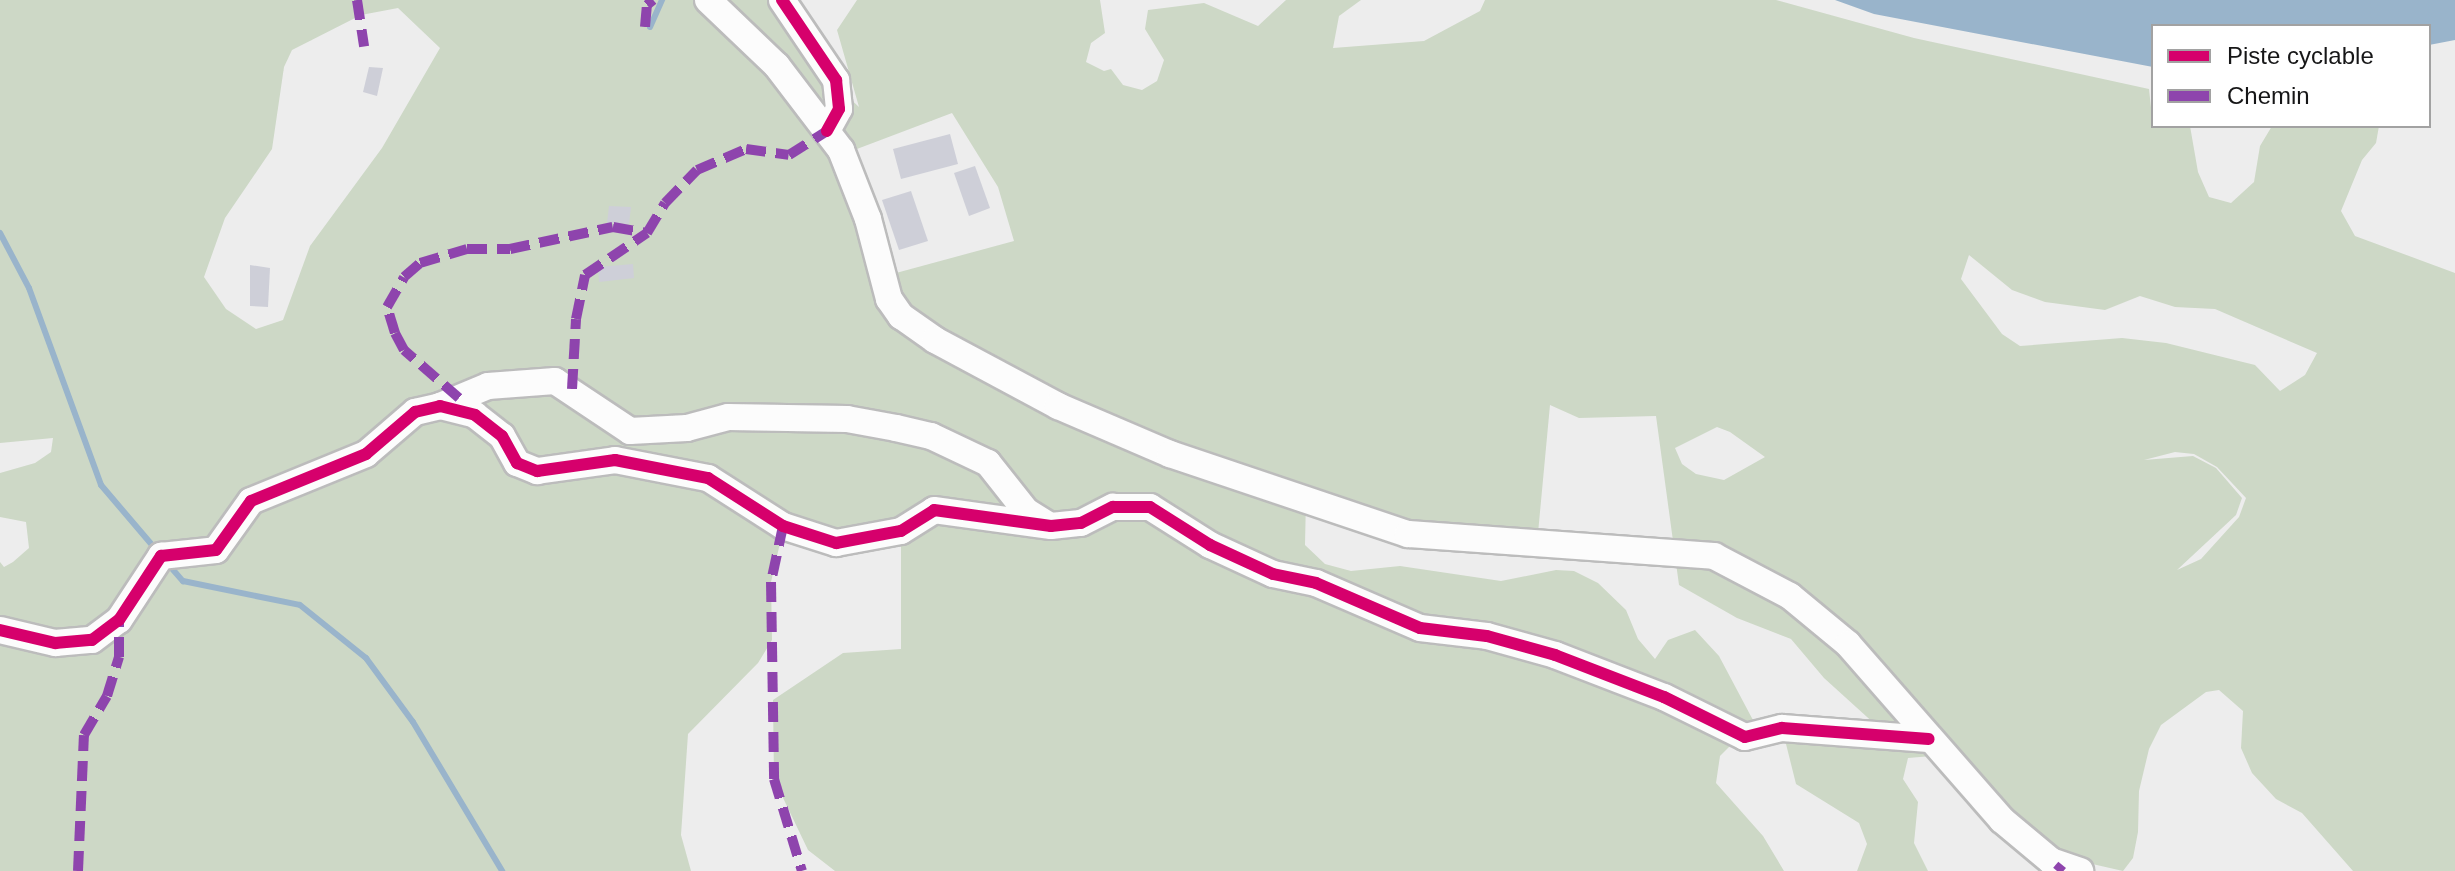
<!DOCTYPE html>
<style>
body{margin:0}
#map{position:relative;width:2455px;height:871px;overflow:hidden;background:#ededed;font-family:Helvetica,sans-serif}
div>[style]{position:absolute}
.green>*{inset:0;background:#cdd8c6}
.water>*{inset:0;background:#99b4cb}
.stream>*{height:6px;margin:-3px;padding:0 3px;transform-origin:3px;border-radius:3px;background:#99b4cb}
.building>*{inset:0;background:#cecfd8}
.roads{filter:drop-shadow(2px 0 #bcbcbc) drop-shadow(-2px 0 #bcbcbc) drop-shadow(0 2px #bcbcbc) drop-shadow(0 -2px #bcbcbc)}
.minor>*{height:26px;margin:-13px;padding:0 13px;transform-origin:13px;border-radius:13px;background:#fcfcfc}
.quiet>*{height:10px;margin-top:-5px;transform-origin:0;background:repeating-linear-gradient(90deg,#8e44ad 0 20px,transparent 0 30px)}
.cycleway>*{height:12px;margin:-6px;padding:0 6px;transform-origin:6px;border-radius:6px;background:#d6006c}
span{translate:-50% -50%;white-space:nowrap;text-align:center;line-height:1.15;-webkit-text-stroke:7px #fff;paint-order:stroke}
.legend{position:absolute;left:2151px;top:24px;width:280px;height:104px;box-sizing:border-box;background:#fff;border:2px solid #a2a2a2;margin:0;padding:10px 14px;list-style:none;font-size:24px;color:#161617}
.legend li{display:flex;align-items:center;gap:16px;height:40px}
.legend b{width:40px;border:2px solid #a2a2a2}
</style>
<div id="map">
<div class="green">
<div style="clip-path:polygon(evenodd,0 0,797px 0,800px 13px,792px 24px,799px 51px,859px 107px,837px 30px,857px 0,1100px 0,1105px 33px,1091px 43px,1086px 62px,1104px 71px,1111px 69px,1123px 85px,1142px 90px,1157px 81px,1164px 60px,1145px 29px,1148px 10px,1204px 3px,1258px 26px,1286px 0,1361px 0,1339px 16px,1333px 48px,1424px 41px,1480px 11px,1485px 0,1776px 0,1914px 38px,2149px 89px,2153px 126px,2190px 126px,2198px 172px,2209px 197px,2231px 203px,2254px 182px,2260px 146px,2272px 126px,2379px 126px,2376px 143px,2362px 160px,2341px 211px,2355px 236px,2455px 273px,2455px 871px,2353px 871px,2302px 813px,2276px 799px,2252px 773px,2241px 748px,2243px 711px,2219px 690px,2206px 692px,2161px 725px,2149px 749px,2139px 791px,2138px 832px,2133px 858px,2123px 871px,2053px 855px,1956px 754px,1908px 758px,1903px 779px,1918px 802px,1914px 843px,1928px 871px,1857px 871px,1867px 844px,1859px 823px,1796px 784px,1782px 728px,1888px 736px,1824px 678px,1791px 639px,1737px 618px,1679px 585px,1656px 416px,1579px 418px,1550px 405px,1537px 544px,1408px 534px,1375px 523px,1369px 511px,1255px 476px,1124px 426px,939px 331px,912px 310px,899px 291px,896px 273px,1014px 241px,998px 187px,952px 113px,849px 152px,848px 143px,828px 133px,841px 150px,868px 219px,889px 299px,901px 316px,1058px 406px,1170px 454px,1306px 499px,1305px 545px,1325px 564px,1351px 571px,1400px 566px,1501px 581px,1556px 570px,1574px 571px,1598px 583px,1626px 610px,1638px 639px,1655px 659px,1668px 640px,1695px 630px,1719px 656px,1754px 722px,1720px 756px,1716px 783px,1763px 836px,1784px 871px,835px 871px,808px 850px,774px 779px,773px 700px,843px 653px,901px 649px,901px 531px,836px 543px,784px 526px,771px 582px,772px 640px,758px 663px,688px 734px,681px 835px,691px 871px,0 871px,0 562px,4px 567px,13px 562px,29px 548px,26px 522px,0 517px,0 473px,35px 463px,51px 452px,53px 438px,0 443px,0 0,398px 8px,440px 48px,382px 148px,310px 246px,283px 320px,256px 329px,226px 309px,204px 277px,225px 218px,272px 149px,284px 67px,292px 50px,361px 15px,398px 8px,0 0,1969px 255px,2012px 290px,2045px 302px,2105px 310px,2140px 296px,2175px 307px,2215px 309px,2317px 353px,2305px 375px,2280px 391px,2255px 365px,2166px 343px,2122px 338px,2020px 346px,2002px 334px,1961px 279px,1969px 255px,0 0,1717px 427px,1730px 432px,1765px 457px,1724px 480px,1696px 474px,1682px 464px,1675px 448px,1717px 427px,0 0,2175px 452px,2194px 454px,2217px 467px,2246px 498px,2239px 517px,2201px 559px,2177px 570px,2236px 515px,2242px 498px,2216px 468px,2193px 456px,2144px 460px,2175px 452px)"></div>
</div>
<div class="water">
<div style="clip-path:polygon(1835px 0,2455px 0,2455px 40px,2429px 45px,2429px 26px,2153px 26px,2153px 67px,1874px 14px)"></div>
</div>
<div class="stream">
<div style="left:650px;top:27px;width:30px;rotate:-66deg"></div>
<div style="left:0;top:233px;width:62px;rotate:62.2deg"></div>
<div style="left:29px;top:288px;width:210px;rotate:69.9deg"></div>
<div style="left:101px;top:485px;width:88px;rotate:49.6deg"></div>
<div style="left:168px;top:564px;width:23px;rotate:49deg"></div>
<div style="left:183px;top:581px;width:119px;rotate:11.6deg"></div>
<div style="left:300px;top:605px;width:85px;rotate:38.8deg"></div>
<div style="left:366px;top:658px;width:79px;rotate:53.7deg"></div>
<div style="left:413px;top:722px;width:174px;rotate:59.1deg"></div>
</div>
<div class="building">
<div style="clip-path:polygon(369px 67px,383px 68px,377px 96px,363px 92px)"></div>
<div style="clip-path:polygon(950px 134px,958px 164px,901px 179px,893px 149px)"></div>
<div style="clip-path:polygon(975px 166px,990px 208px,969px 216px,954px 173px)"></div>
<div style="clip-path:polygon(911px 191px,928px 241px,899px 250px,882px 200px)"></div>
<div style="clip-path:polygon(609px 206px,631px 207px,629px 224px,607px 223px)"></div>
<div style="clip-path:polygon(633px 264px,634px 278px,599px 282px,598px 267px)"></div>
<div style="clip-path:polygon(250px 265px,270px 268px,268px 307px,250px 306px)"></div>
</div>
<div class="roads">
<div class="minor">
<div style="left:708px;top:0;width:95px;rotate:43.7deg"></div>
<div style="left:777px;top:66px;width:106px;rotate:52.7deg"></div>
<div style="left:841px;top:150px;width:74px;rotate:68.6deg"></div>
<div style="left:868px;top:219px;width:83px;rotate:75.3deg"></div>
<div style="left:889px;top:299px;width:21px;rotate:55deg"></div>
<div style="left:901px;top:316px;width:42px;rotate:35.2deg"></div>
<div style="left:935px;top:340px;width:140px;rotate:28.2deg"></div>
<div style="left:1058px;top:406px;width:122px;rotate:23.2deg"></div>
<div style="left:1170px;top:454px;width:251px;rotate:18.6deg"></div>
<div style="left:1408px;top:534px;width:307px;rotate:4.1deg"></div>
<div style="left:1714px;top:556px;width:86px;rotate:27.8deg"></div>
<div style="left:1790px;top:596px;width:75px;rotate:39.6deg"></div>
<div style="left:1848px;top:644px;width:234px;rotate:48.8deg"></div>
<div style="left:2002px;top:820px;width:64px;rotate:39.9deg"></div>
<div style="left:2051px;top:861px;width:31px;rotate:19deg"></div>
<div style="left:782px;top:0;width:97px;rotate:56deg"></div>
<div style="left:836px;top:80px;width:29px;rotate:84deg"></div>
<div style="left:839px;top:109px;width:25px;rotate:119deg"></div>
<div style="left:440px;top:406px;width:52px;rotate:-22.6deg"></div>
<div style="left:488px;top:386px;width:67px;rotate:-4.3deg"></div>
<div style="left:555px;top:381px;width:90px;rotate:33.7deg"></div>
<div style="left:630px;top:431px;width:57px;rotate:-3deg"></div>
<div style="left:687px;top:428px;width:42px;rotate:-15deg"></div>
<div style="left:728px;top:417px;width:119px;rotate:1deg"></div>
<div style="left:847px;top:419px;width:50px;rotate:10.4deg"></div>
<div style="left:896px;top:428px;width:36px;rotate:13deg"></div>
<div style="left:931px;top:436px;width:63px;rotate:25.3deg"></div>
<div style="left:988px;top:463px;width:61px;rotate:51.6deg"></div>
<div style="left:1026px;top:511px;width:26px;rotate:32deg"></div>
<div style="left:0;top:630px;width:57px;rotate:13.3deg"></div>
<div style="left:55px;top:643px;width:37px;rotate:-5deg"></div>
<div style="left:92px;top:640px;width:34px;rotate:-37deg"></div>
<div style="left:119px;top:620px;width:77px;rotate:-56.7deg"></div>
<div style="left:161px;top:556px;width:55px;rotate:-6.2deg"></div>
<div style="left:216px;top:550px;width:60px;rotate:-54.5deg"></div>
<div style="left:251px;top:501px;width:124px;rotate:-22.2deg"></div>
<div style="left:366px;top:454px;width:65px;rotate:-40.6deg"></div>
<div style="left:415px;top:412px;width:26px;rotate:-13deg"></div>
<div style="left:440px;top:406px;width:36px;rotate:14deg"></div>
<div style="left:475px;top:415px;width:34px;rotate:38deg"></div>
<div style="left:502px;top:436px;width:31px;rotate:61deg"></div>
<div style="left:517px;top:463px;width:22px;rotate:22deg"></div>
<div style="left:537px;top:471px;width:79px;rotate:-8deg"></div>
<div style="left:615px;top:460px;width:95px;rotate:11deg"></div>
<div style="left:708px;top:478px;width:89px;rotate:32.6deg"></div>
<div style="left:783px;top:526px;width:56px;rotate:17.8deg"></div>
<div style="left:836px;top:543px;width:66px;rotate:-10.5deg"></div>
<div style="left:901px;top:531px;width:39px;rotate:-32deg"></div>
<div style="left:934px;top:510px;width:118px;rotate:7.8deg"></div>
<div style="left:1051px;top:526px;width:30px;rotate:-6deg"></div>
<div style="left:1081px;top:523px;width:36px;rotate:-27deg"></div>
<div style="left:1113px;top:507px;width:37px"></div>
<div style="left:1150px;top:507px;width:71px;rotate:32.3deg"></div>
<div style="left:1210px;top:545px;width:69px;rotate:24.7deg"></div>
<div style="left:1273px;top:574px;width:44px;rotate:11.8deg"></div>
<div style="left:1316px;top:583px;width:113px;rotate:23.4deg"></div>
<div style="left:1420px;top:628px;width:67px;rotate:6.8deg"></div>
<div style="left:1487px;top:636px;width:71px;rotate:15.6deg"></div>
<div style="left:1555px;top:655px;width:117px;rotate:21.1deg"></div>
<div style="left:1664px;top:697px;width:90px;rotate:26.3deg"></div>
<div style="left:1745px;top:737px;width:38px;rotate:-14deg"></div>
<div style="left:1782px;top:728px;width:147px;rotate:4.3deg"></div>
</div>
</div>
<div class="quiet">
<div style="left:357px;top:0;width:47px;rotate:81.3deg"></div>
<div style="left:645px;top:27px;width:22px;rotate:-85deg"></div>
<div style="left:647px;top:5px;width:8px;rotate:-40deg"></div>
<div style="left:572px;top:389px;width:70px;rotate:-86.7deg"></div>
<div style="left:576px;top:319px;width:45px;rotate:-78.4deg"></div>
<div style="left:585px;top:275px;width:75px;rotate:-34.1deg"></div>
<div style="left:647px;top:233px;width:35px;rotate:-59deg"></div>
<div style="left:665px;top:203px;width:46px;rotate:-45.9deg"></div>
<div style="left:697px;top:170px;width:53px;rotate:-23.2deg"></div>
<div style="left:746px;top:149px;width:43px;rotate:7.9deg"></div>
<div style="left:789px;top:155px;width:45px;rotate:-32.3deg"></div>
<div style="left:459px;top:398px;width:73px;rotate:-138.9deg"></div>
<div style="left:404px;top:350px;width:19px;rotate:-118deg"></div>
<div style="left:395px;top:333px;width:27px;rotate:-107deg"></div>
<div style="left:387px;top:307px;width:34px;rotate:-60deg"></div>
<div style="left:404px;top:277px;width:21px;rotate:-41deg"></div>
<div style="left:420px;top:263px;width:49px;rotate:-16.6deg"></div>
<div style="left:467px;top:249px;width:43px"></div>
<div style="left:510px;top:249px;width:105px;rotate:-12.1deg"></div>
<div style="left:613px;top:227px;width:35px;rotate:10deg"></div>
<div style="left:783px;top:526px;width:57px;rotate:102.1deg"></div>
<div style="left:771px;top:582px;width:197px;rotate:89.1deg"></div>
<div style="left:774px;top:779px;width:96px;rotate:73.1deg"></div>
<div style="left:78px;top:871px;width:136px;rotate:-87.5deg"></div>
<div style="left:84px;top:735px;width:45px;rotate:-59.5deg"></div>
<div style="left:107px;top:696px;width:41px;rotate:-72.9deg"></div>
<div style="left:119px;top:657px;width:37px;rotate:-90deg"></div>
<div style="left:2057px;top:871px;width:8px;rotate:-50deg"></div>
</div>
<div class="cycleway">
<div style="left:782px;top:0;width:97px;rotate:56deg"></div>
<div style="left:836px;top:80px;width:29px;rotate:84deg"></div>
<div style="left:839px;top:109px;width:25px;rotate:119deg"></div>
<div style="left:0;top:630px;width:57px;rotate:13.3deg"></div>
<div style="left:55px;top:643px;width:37px;rotate:-5deg"></div>
<div style="left:92px;top:640px;width:34px;rotate:-37deg"></div>
<div style="left:119px;top:620px;width:77px;rotate:-56.7deg"></div>
<div style="left:161px;top:556px;width:55px;rotate:-6.2deg"></div>
<div style="left:216px;top:550px;width:60px;rotate:-54.5deg"></div>
<div style="left:251px;top:501px;width:124px;rotate:-22.2deg"></div>
<div style="left:366px;top:454px;width:65px;rotate:-40.6deg"></div>
<div style="left:415px;top:412px;width:26px;rotate:-13deg"></div>
<div style="left:440px;top:406px;width:36px;rotate:14deg"></div>
<div style="left:475px;top:415px;width:34px;rotate:38deg"></div>
<div style="left:502px;top:436px;width:31px;rotate:61deg"></div>
<div style="left:517px;top:463px;width:22px;rotate:22deg"></div>
<div style="left:537px;top:471px;width:79px;rotate:-8deg"></div>
<div style="left:615px;top:460px;width:95px;rotate:11deg"></div>
<div style="left:708px;top:478px;width:89px;rotate:32.6deg"></div>
<div style="left:783px;top:526px;width:56px;rotate:17.8deg"></div>
<div style="left:836px;top:543px;width:66px;rotate:-10.5deg"></div>
<div style="left:901px;top:531px;width:39px;rotate:-32deg"></div>
<div style="left:934px;top:510px;width:118px;rotate:7.8deg"></div>
<div style="left:1051px;top:526px;width:30px;rotate:-6deg"></div>
<div style="left:1081px;top:523px;width:36px;rotate:-27deg"></div>
<div style="left:1113px;top:507px;width:37px"></div>
<div style="left:1150px;top:507px;width:71px;rotate:32.3deg"></div>
<div style="left:1210px;top:545px;width:69px;rotate:24.7deg"></div>
<div style="left:1273px;top:574px;width:44px;rotate:11.8deg"></div>
<div style="left:1316px;top:583px;width:113px;rotate:23.4deg"></div>
<div style="left:1420px;top:628px;width:67px;rotate:6.8deg"></div>
<div style="left:1487px;top:636px;width:71px;rotate:15.6deg"></div>
<div style="left:1555px;top:655px;width:117px;rotate:21.1deg"></div>
<div style="left:1664px;top:697px;width:90px;rotate:26.3deg"></div>
<div style="left:1745px;top:737px;width:38px;rotate:-14deg"></div>
<div style="left:1782px;top:728px;width:147px;rotate:4.3deg"></div>
</div>
<ul class="legend">
<li><b style="height:10px;background:#d6006c"></b>Piste cyclable</li>
<li><b style="height:10px;background:#8e44ad"></b>Chemin</li>
</ul>
</div>
